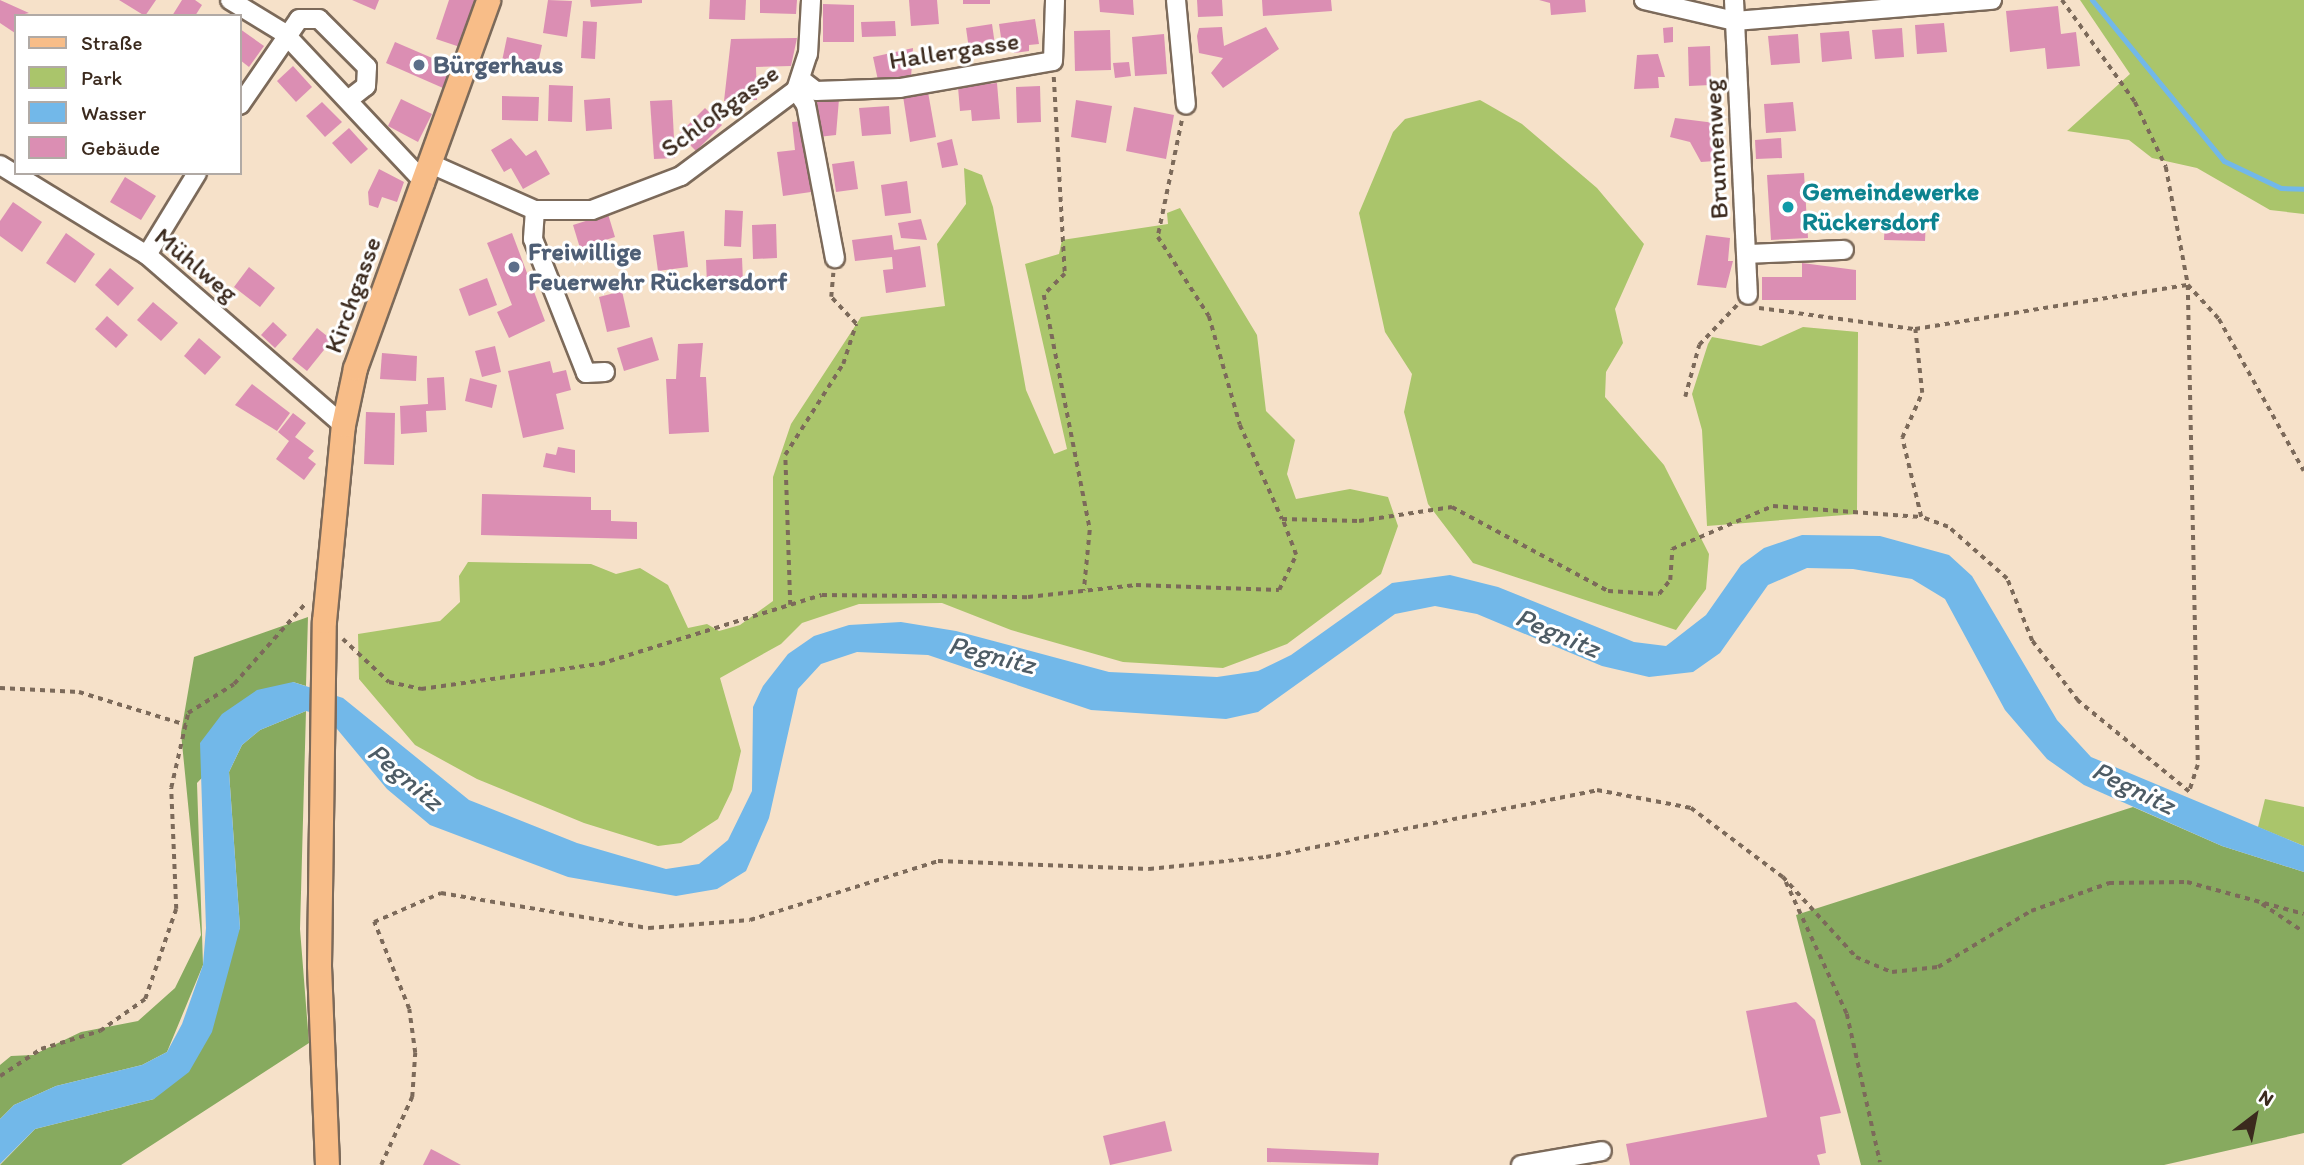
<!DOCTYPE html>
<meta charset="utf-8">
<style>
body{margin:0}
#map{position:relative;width:2304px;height:1165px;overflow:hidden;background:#f6e1c9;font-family:Itim,sans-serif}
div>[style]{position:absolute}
.green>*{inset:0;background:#aac56b}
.forest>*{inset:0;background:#87aa5f}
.water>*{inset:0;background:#72b8e9}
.stream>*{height:5px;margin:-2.5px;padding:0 2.5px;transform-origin:2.5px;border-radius:2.5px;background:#72b8e9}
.building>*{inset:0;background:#db8eb3}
.path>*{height:3.5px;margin-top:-1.75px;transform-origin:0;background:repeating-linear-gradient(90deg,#7c6a5a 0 5px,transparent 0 10px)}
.roads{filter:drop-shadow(2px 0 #7c6a5a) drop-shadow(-2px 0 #7c6a5a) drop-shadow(0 2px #7c6a5a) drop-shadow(0 -2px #7c6a5a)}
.minor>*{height:18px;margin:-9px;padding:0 9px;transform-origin:9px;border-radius:9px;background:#fff}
.major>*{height:23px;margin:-11.5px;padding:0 11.5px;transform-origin:11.5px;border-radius:11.5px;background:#f8bd88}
.dots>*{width:19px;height:19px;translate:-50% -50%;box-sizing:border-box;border:4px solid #fff;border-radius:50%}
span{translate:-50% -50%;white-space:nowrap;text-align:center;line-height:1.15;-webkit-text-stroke:6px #fff;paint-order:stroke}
.street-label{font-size:26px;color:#3b2a1e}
.service-label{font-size:26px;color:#4e5e75;font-weight:700}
.left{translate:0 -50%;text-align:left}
.culture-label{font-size:26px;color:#0d838f;font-weight:700}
.water-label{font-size:28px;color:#4e5c65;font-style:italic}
.legend{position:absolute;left:14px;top:14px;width:228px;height:161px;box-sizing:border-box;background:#fff;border:2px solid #b1aaa5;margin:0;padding:9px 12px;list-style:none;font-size:21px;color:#3b2a1e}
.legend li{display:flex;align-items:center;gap:14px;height:35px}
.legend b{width:35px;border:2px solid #b1aaa5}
.north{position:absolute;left:2220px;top:1081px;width:70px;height:70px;-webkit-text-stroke:5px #fff;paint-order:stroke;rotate:32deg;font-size:19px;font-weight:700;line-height:28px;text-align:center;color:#3b2a1e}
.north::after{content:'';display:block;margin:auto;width:24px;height:32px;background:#3b2a1e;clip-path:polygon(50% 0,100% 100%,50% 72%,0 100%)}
</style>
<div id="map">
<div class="green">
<div style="clip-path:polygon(2080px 0,2304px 0,2304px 214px,2270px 210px,2197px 168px,2152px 158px,2129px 140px,2067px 131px,2130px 74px)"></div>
<div style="clip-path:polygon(1480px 100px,1522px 124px,1597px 188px,1644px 244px,1615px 309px,1623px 343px,1606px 372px,1605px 397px,1664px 465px,1709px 554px,1706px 589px,1676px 630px,1473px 563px,1428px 504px,1404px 412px,1412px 374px,1385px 332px,1359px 213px,1393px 132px,1405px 119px)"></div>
<div style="clip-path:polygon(964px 168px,982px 175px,993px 207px,1026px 390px,1054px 454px,1067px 449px,1025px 264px,1059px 254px,1062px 240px,1168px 224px,1167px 213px,1180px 208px,1257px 335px,1266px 411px,1295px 440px,1287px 474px,1296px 499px,1350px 489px,1388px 497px,1398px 526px,1381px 574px,1287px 644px,1223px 668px,1123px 662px,1011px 630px,942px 603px,859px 604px,802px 623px,781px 644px,720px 678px,741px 751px,732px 790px,718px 819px,681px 843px,658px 846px,584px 823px,477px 779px,415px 745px,359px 679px,358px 634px,440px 621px,460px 602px,459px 576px,468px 562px,591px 564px,616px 574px,640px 568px,668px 585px,688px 628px,707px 624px,719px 631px,740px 625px,773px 601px,773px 477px,791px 424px,861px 317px,945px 306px,937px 244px,966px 204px)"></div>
<div style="clip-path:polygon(1803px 327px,1858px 332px,1857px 514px,1707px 526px,1702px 430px,1692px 394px,1708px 344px,1712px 337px,1761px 346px)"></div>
<div style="clip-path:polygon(2265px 799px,2304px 807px,2304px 846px,2258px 827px)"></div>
</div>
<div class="forest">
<div style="clip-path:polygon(308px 617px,306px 686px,293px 682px,197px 783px,203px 965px,167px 1052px,142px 1065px,56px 1086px,14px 1105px,0 1119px,0 1065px,11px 1056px,33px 1055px,81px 1032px,138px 1021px,175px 988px,201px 935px,181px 733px,194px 657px)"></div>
<div style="clip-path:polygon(306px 711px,300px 929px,309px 1043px,121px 1165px,0 1165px,35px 1129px,154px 1099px,240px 928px,229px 772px,242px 745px,260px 730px)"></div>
<div style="clip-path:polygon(2133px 807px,2222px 846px,2304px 872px,2304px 1133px,2164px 1165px,1861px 1165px,1796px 915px)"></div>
</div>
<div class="water">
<div style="clip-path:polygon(1802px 535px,1880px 536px,1949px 555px,1972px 576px,2057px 720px,2091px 757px,2304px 846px,2304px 872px,2222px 846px,2084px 785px,2047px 759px,2005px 710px,1945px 599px,1912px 579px,1853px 569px,1807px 568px,1768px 585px,1720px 653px,1693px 672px,1649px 677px,1602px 666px,1477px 614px,1435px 606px,1395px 614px,1258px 712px,1226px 719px,1091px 710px,928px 655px,857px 652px,821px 664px,798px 689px,769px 818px,746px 871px,717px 889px,676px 896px,568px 877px,430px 825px,387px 789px,327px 717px,306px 711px,260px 730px,242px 745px,229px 772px,240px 928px,212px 1032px,189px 1072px,154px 1099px,35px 1129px,0 1164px,0 1119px,14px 1105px,56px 1086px,142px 1065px,167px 1052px,182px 1024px,203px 965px,206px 928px,200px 743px,222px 714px,257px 690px,293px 682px,343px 698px,469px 800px,577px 843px,666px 869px,699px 864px,728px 840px,752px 791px,753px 707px,763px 686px,788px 654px,814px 636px,849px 625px,901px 622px,956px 631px,1109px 672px,1217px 677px,1258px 671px,1291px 655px,1392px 583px,1450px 575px,1498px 587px,1634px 642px,1666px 646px,1706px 615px,1741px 565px,1764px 548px)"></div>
</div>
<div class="stream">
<div style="left:2092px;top:0;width:208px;rotate:50.7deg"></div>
<div style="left:2224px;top:161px;width:63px;rotate:25.3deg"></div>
<div style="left:2281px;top:188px;width:23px;rotate:2deg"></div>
</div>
<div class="building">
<div style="clip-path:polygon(0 0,29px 13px,16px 16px,15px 33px,0 23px)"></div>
<div style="clip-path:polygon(119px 0,156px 0,145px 16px)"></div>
<div style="clip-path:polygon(182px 0,195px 0,202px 5px,195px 16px,172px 16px)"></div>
<div style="clip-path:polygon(352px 0,379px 0,375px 10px)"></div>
<div style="clip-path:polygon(449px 0,475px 0,460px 47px,436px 39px)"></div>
<div style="clip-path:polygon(548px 0,572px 1px,567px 37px,543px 33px)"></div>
<div style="clip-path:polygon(590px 0,642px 0,642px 3px,591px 7px)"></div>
<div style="clip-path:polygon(710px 0,746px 0,745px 20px,709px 19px)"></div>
<div style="clip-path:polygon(760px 0,797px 0,796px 14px,760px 13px)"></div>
<div style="clip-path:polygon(909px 0,937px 0,939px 24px,911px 26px)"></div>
<div style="clip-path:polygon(963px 0,990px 0,990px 4px,963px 4px)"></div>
<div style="clip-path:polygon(1099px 0,1133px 0,1134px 15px,1100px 12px)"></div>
<div style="clip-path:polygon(1197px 0,1222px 0,1223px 16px,1198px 17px)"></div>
<div style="clip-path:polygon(1262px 0,1331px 0,1332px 11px,1263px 16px)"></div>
<div style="clip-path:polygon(1539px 0,1585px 0,1586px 12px,1551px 15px,1550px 3px)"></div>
<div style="clip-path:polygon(823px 4px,854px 5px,854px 42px,823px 42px)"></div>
<div style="clip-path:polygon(2058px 6px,2061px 34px,2076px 32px,2080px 66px,2047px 69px,2045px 48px,2010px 52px,2006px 11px)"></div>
<div style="clip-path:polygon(1035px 19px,1039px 44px,1029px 45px,1029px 51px,1014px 53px,1013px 42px,1002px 44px,999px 24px)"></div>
<div style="clip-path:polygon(583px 21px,597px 22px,595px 59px,581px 58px)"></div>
<div style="clip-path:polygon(895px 21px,896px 36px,862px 37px,861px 22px)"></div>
<div style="clip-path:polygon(1944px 23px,1947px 52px,1917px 54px,1915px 25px)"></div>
<div style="clip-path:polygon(992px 24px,996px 52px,970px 56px,966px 28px)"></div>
<div style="clip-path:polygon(1222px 27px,1224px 46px,1266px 27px,1279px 49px,1223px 88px,1211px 73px,1223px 58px,1199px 53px,1197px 36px,1199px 28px)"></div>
<div style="clip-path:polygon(1673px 27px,1673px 42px,1664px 43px,1663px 28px)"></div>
<div style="clip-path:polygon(1902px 28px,1904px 57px,1875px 59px,1872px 30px)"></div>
<div style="clip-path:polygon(240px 29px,264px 46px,249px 67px,240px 60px)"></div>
<div style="clip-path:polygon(1110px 30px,1111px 70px,1075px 71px,1074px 31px)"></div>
<div style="clip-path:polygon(1849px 31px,1852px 59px,1822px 62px,1820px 33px)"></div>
<div style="clip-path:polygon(1164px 34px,1167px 74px,1135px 76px,1132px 37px)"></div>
<div style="clip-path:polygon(1798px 34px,1800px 63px,1771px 65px,1768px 36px)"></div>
<div style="clip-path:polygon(507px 37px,542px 45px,537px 68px,502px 61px)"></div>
<div style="clip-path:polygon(797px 38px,791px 66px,756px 67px,757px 100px,724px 101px,731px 39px)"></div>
<div style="clip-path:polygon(395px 42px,453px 67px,443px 88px,386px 63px)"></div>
<div style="clip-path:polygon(1710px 46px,1711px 85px,1689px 86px,1688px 47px)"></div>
<div style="clip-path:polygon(913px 48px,911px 78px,879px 85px,873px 57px)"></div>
<div style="clip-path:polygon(1658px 54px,1665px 77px,1658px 77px,1659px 88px,1634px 89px,1637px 55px)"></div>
<div style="clip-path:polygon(1129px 62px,1131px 76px,1115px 78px,1113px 63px)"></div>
<div style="clip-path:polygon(293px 66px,312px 87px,296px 102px,277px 81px)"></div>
<div style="clip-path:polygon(997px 83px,1000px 119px,972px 121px,971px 110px,960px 111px,958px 87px)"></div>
<div style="clip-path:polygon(549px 85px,573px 86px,572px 122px,548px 121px)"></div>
<div style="clip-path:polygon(1040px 86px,1041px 122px,1017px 123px,1016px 87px)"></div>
<div style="clip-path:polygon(928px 92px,936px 137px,910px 142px,903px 96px)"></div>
<div style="clip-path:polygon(502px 96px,539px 97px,538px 121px,502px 120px)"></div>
<div style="clip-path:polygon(610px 98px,612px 129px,586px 131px,584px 100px)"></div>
<div style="clip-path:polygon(401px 99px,432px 114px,418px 142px,388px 126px)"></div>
<div style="clip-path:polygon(839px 99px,836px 135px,818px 137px,816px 100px)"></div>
<div style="clip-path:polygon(672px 100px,675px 158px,654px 159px,650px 101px)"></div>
<div style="clip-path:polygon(1076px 100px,1112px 106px,1106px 143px,1071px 137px)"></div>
<div style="clip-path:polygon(322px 102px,342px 122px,325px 137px,306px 116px)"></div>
<div style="clip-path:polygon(1793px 102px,1796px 131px,1766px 133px,1764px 104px)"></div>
<div style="clip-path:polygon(889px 106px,891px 134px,862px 136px,859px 108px)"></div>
<div style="clip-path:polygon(1134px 107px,1174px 115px,1166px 159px,1126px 151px)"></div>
<div style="clip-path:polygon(705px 108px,722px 125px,696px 151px,679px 134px)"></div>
<div style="clip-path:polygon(1675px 118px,1723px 124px,1725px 146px,1717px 148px,1715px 161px,1701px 162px,1690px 142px,1670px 137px)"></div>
<div style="clip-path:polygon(803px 121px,811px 192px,783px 196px,777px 152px,795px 150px,792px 122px)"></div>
<div style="clip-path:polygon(349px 128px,368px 149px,351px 164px,332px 143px)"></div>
<div style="clip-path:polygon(511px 138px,526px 156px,536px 150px,550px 174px,523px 189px,511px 168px,504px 172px,491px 150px)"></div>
<div style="clip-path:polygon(1781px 138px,1782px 158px,1756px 159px,1755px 140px)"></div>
<div style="clip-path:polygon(952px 139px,958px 165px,942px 168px,937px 143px)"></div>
<div style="clip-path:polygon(854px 161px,858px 189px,836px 192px,832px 164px)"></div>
<div style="clip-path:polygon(379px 169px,404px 182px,397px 202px,382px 197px,378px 208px,369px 205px,368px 192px)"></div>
<div style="clip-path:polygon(1804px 173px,1808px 238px,1771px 240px,1767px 175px)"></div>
<div style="clip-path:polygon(125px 177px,156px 196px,141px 220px,110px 202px)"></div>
<div style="clip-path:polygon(907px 181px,911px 213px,885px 216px,881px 185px)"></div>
<div style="clip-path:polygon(13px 202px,42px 222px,22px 252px,0 236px,0 221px)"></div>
<div style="clip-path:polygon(725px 210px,743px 211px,741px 247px,724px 246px)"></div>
<div style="clip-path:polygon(608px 214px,615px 237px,580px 248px,573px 225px)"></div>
<div style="clip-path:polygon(1885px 218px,1926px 219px,1925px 241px,1884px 240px)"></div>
<div style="clip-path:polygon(921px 219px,927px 240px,901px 238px,898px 223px)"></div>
<div style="clip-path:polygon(776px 224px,777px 258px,753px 259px,752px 225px)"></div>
<div style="clip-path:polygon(684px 231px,688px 267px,658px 271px,653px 235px)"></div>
<div style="clip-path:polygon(66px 233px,95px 254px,75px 283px,46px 263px)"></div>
<div style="clip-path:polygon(512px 233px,545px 321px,509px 338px,497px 312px,512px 305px,487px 243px)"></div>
<div style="clip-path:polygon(892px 235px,894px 250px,920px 246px,926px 287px,886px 293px,883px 270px,893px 269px,892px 257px,855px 261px,852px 240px)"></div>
<div style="clip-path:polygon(1706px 235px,1730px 238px,1728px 261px,1733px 261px,1726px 288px,1697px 285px)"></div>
<div style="clip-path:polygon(742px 258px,743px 282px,707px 284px,706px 260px)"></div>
<div style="clip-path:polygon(1802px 263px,1856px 270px,1856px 300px,1762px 300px,1762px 277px,1802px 277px)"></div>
<div style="clip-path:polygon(249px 267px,275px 288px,260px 307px,234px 287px)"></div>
<div style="clip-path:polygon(110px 268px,134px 288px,118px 306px,95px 285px)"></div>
<div style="clip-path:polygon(487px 278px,497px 305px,469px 316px,459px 289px)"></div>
<div style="clip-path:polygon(622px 291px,630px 327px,607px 332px,599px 297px)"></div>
<div style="clip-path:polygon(153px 302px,178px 323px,161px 341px,137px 320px)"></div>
<div style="clip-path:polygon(107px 316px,128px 335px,116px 348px,95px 329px)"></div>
<div style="clip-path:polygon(273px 322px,287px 335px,275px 348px,261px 335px)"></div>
<div style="clip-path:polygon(317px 328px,332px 340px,307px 371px,292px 359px)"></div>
<div style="clip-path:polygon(652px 337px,659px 360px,624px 371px,617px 348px)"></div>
<div style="clip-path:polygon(199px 338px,221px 357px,205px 375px,184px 356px)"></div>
<div style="clip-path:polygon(703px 343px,700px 377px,706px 377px,709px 432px,669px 434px,666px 379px,676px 379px,678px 344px)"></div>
<div style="clip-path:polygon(495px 346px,501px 372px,482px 377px,475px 351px)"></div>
<div style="clip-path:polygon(382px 353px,417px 356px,416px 381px,380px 379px)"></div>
<div style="clip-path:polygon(550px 361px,553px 373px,566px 370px,571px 390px,556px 394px,564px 429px,523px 438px,508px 371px)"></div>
<div style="clip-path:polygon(444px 377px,446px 410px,426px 411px,427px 432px,401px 434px,400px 406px,428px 404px,427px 378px)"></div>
<div style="clip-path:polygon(470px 378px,497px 385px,492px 408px,465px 401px)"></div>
<div style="clip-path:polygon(252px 384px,290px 413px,277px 431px,235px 405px)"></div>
<div style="clip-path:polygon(366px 412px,395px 413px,394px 465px,364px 464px)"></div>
<div style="clip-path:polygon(293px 413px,306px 423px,295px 437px,314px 451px,308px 458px,316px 464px,304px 480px,276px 459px,289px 441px,278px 432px)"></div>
<div style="clip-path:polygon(558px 447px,575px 450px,575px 473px,543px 467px,546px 453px,556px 455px)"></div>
<div style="clip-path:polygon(482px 494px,591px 497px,591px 510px,611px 510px,611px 521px,637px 522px,637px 539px,481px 535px)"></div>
<div style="clip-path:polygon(1796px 1002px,1815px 1020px,1841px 1113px,1820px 1117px,1826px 1153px,1817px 1155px,1820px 1165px,1630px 1165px,1626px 1144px,1767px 1117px,1746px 1011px)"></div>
<div style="clip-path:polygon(1165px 1121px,1172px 1151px,1110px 1165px,1103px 1136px)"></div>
<div style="clip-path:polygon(1267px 1148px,1379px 1153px,1378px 1165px,1267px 1162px)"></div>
<div style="clip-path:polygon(431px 1149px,437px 1152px,461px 1165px,423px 1165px)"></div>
</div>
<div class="path">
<div style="left:2062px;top:0;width:125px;rotate:54.4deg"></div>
<div style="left:2135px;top:102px;width:72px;rotate:64.5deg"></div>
<div style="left:2166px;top:167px;width:120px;rotate:79.4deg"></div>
<div style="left:2188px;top:285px;width:46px;rotate:47.6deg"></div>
<div style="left:2219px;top:319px;width:174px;rotate:60.8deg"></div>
<div style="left:1054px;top:77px;width:197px;rotate:86.8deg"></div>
<div style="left:1065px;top:274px;width:30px;rotate:135deg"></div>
<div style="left:1044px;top:295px;width:239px;rotate:78.9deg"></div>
<div style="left:1090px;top:530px;width:61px;rotate:95.6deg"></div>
<div style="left:1182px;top:121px;width:118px;rotate:101.7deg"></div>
<div style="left:1158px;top:237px;width:94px;rotate:57.2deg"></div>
<div style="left:1209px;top:316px;width:113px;rotate:74.1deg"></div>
<div style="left:1240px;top:425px;width:103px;rotate:65.9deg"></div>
<div style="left:1282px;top:519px;width:77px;rotate:1.5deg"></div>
<div style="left:1359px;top:521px;width:94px;rotate:-8.6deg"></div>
<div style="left:1452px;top:507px;width:177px;rotate:28.3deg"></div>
<div style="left:1608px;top:591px;width:51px;rotate:3.4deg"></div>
<div style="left:1659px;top:594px;width:18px;rotate:-52deg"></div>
<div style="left:1670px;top:580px;width:31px;rotate:-86deg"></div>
<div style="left:1672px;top:549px;width:110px;rotate:-23.1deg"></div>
<div style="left:1773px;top:506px;width:148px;rotate:4.3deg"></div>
<div style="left:2188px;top:285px;width:480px;rotate:88.8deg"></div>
<div style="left:2198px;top:765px;width:28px;rotate:108deg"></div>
<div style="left:2189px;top:792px;width:144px;rotate:-140.7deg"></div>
<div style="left:2078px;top:701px;width:76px;rotate:-127.5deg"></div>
<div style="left:2032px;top:641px;width:67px;rotate:-112deg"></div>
<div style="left:2007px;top:579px;width:79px;rotate:-138.6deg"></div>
<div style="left:1948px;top:527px;width:29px;rotate:-160deg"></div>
<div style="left:1921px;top:517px;width:81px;rotate:-103.5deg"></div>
<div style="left:1902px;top:438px;width:49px;rotate:-66deg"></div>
<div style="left:1922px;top:393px;width:64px;rotate:-96.2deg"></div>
<div style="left:1915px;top:329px;width:277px;rotate:-9.2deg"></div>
<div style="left:1759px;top:308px;width:156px;rotate:7.7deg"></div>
<div style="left:1685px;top:397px;width:54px;rotate:-74.9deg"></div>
<div style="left:1699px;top:345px;width:55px;rotate:-46.5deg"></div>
<div style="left:790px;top:605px;width:150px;rotate:-91.9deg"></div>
<div style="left:785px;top:455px;width:108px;rotate:-57.5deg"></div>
<div style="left:843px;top:364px;width:42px;rotate:-72deg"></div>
<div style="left:856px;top:324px;width:37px;rotate:-133deg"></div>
<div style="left:831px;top:297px;width:24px;rotate:-85deg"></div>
<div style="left:343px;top:639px;width:63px;rotate:43.1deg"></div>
<div style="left:389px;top:682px;width:33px;rotate:12deg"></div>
<div style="left:421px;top:689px;width:181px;rotate:-8deg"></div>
<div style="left:600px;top:664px;width:232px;rotate:-17.3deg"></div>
<div style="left:822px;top:595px;width:206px;rotate:0.6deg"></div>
<div style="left:1028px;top:597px;width:109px;rotate:-6.3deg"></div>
<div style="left:1136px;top:585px;width:143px;rotate:2deg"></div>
<div style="left:1279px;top:590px;width:39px;rotate:-64deg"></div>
<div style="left:1296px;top:555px;width:39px;rotate:-111deg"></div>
<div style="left:0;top:688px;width:79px;rotate:2.9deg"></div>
<div style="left:79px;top:692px;width:112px;rotate:17.1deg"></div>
<div style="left:1786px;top:882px;width:145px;rotate:65.2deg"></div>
<div style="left:1847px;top:1014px;width:152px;rotate:77.4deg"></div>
<div style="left:2262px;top:904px;width:50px;rotate:33.7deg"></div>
<div style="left:0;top:1076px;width:49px;rotate:-33.4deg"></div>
<div style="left:41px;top:1049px;width:62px;rotate:-17deg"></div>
<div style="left:100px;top:1031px;width:55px;rotate:-35.4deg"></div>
<div style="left:145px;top:999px;width:95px;rotate:-71deg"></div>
<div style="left:176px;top:909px;width:121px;rotate:-92.4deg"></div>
<div style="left:171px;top:788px;width:77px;rotate:-77.2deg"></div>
<div style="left:188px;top:713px;width:54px;rotate:-32.2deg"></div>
<div style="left:234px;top:684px;width:107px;rotate:-48.4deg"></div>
<div style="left:381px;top:1165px;width:75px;rotate:-65.5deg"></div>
<div style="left:412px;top:1097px;width:44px;rotate:-86.1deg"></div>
<div style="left:415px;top:1053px;width:44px;rotate:-97.8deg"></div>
<div style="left:409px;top:1009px;width:94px;rotate:-111.9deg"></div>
<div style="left:374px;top:922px;width:73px;rotate:-23.4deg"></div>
<div style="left:441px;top:893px;width:211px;rotate:9.6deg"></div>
<div style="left:649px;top:928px;width:101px;rotate:-4.5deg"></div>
<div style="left:750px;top:920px;width:197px;rotate:-17.4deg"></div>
<div style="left:938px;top:861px;width:211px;rotate:2.2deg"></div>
<div style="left:1149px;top:869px;width:118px;rotate:-5.9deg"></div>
<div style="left:1266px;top:857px;width:338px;rotate:-11.4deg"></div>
<div style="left:1597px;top:790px;width:96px;rotate:10.8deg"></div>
<div style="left:1691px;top:808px;width:115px;rotate:36.9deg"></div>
<div style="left:1783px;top:877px;width:108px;rotate:47.6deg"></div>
<div style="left:1856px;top:957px;width:39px;rotate:23deg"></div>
<div style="left:1892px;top:972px;width:46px;rotate:-6.2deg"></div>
<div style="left:1938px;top:967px;width:109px;rotate:-31.1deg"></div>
<div style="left:2031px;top:911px;width:83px;rotate:-19.7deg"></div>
<div style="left:2109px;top:883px;width:78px;rotate:-0.7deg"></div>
<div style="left:2187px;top:882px;width:121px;rotate:15.3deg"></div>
</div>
<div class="roads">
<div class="minor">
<div style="left:230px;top:0;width:63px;rotate:31.4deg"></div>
<div style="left:284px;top:33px;width:206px;rotate:46.8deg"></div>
<div style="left:1176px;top:0;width:105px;rotate:84.6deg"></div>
<div style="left:1644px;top:0;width:93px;rotate:13deg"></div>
<div style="left:1735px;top:21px;width:258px;rotate:-4.7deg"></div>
<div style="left:1734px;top:0;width:295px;rotate:87.3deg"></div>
<div style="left:803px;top:81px;width:16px;rotate:38deg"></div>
<div style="left:816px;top:91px;width:84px;rotate:-2deg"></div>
<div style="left:900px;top:88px;width:155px;rotate:-10deg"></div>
<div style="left:1053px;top:61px;width:61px;rotate:-88.1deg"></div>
<div style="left:796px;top:90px;width:18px;rotate:56deg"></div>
<div style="left:806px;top:105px;width:156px;rotate:79.3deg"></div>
<div style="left:240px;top:105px;width:104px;rotate:-55.5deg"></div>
<div style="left:299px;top:19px;width:20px"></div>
<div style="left:319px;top:19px;width:68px;rotate:45deg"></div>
<div style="left:367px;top:67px;width:19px;rotate:93deg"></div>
<div style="left:366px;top:86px;width:23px;rotate:142deg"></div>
<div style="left:431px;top:164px;width:114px;rotate:23.9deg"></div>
<div style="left:535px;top:210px;width:57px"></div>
<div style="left:592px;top:210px;width:95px;rotate:-20.9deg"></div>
<div style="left:681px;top:176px;width:144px;rotate:-36.8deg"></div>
<div style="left:796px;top:90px;width:38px;rotate:-72deg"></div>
<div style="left:808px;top:54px;width:54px;rotate:-86.8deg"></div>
<div style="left:0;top:165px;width:172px;rotate:31.5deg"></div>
<div style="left:147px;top:255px;width:259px;rotate:40.9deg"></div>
<div style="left:535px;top:210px;width:29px;rotate:94deg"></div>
<div style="left:533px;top:239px;width:144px;rotate:68.4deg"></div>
<div style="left:586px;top:373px;width:19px;rotate:-3deg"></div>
<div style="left:1747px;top:254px;width:97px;rotate:-2.4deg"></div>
<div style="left:147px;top:255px;width:96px;rotate:-58.6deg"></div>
<div style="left:1521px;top:1165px;width:82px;rotate:-9.8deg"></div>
</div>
<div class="major">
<div style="left:327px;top:1165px;width:200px;rotate:-92.3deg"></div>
<div style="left:319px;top:965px;width:344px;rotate:-89.2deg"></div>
<div style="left:324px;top:621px;width:197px;rotate:-84.5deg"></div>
<div style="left:343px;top:425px;width:58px;rotate:-78.1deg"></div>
<div style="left:355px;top:368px;width:391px;rotate:-70.1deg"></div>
</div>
</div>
<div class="dots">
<div style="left:419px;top:65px;background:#5c6f8a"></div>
<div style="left:1788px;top:207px;background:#0f9aa8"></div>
<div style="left:514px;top:267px;background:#5c6f8a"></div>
</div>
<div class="street-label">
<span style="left:954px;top:51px;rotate:-9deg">Hallergasse</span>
<span style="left:720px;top:111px;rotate:-36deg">Schloßgasse</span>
<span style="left:1716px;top:149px;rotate:-93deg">Brunnenweg</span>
<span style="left:196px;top:265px;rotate:40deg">Mühlweg</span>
<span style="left:353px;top:295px;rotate:-70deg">Kirchgasse</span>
</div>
<div class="service-label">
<span class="left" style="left:433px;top:65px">Bürgerhaus</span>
<span class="left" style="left:528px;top:267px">Freiwillige<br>Feuerwehr Rückersdorf</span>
</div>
<div class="culture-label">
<span class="left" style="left:1802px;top:207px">Gemeindewerke<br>Rückersdorf</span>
</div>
<div class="water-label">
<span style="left:1558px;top:632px;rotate:23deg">Pegnitz</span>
<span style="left:992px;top:654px;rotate:14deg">Pegnitz</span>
<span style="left:406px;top:776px;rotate:40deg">Pegnitz</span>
<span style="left:2134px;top:787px;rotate:26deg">Pegnitz</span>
</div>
<ul class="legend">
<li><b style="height:9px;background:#f8bd88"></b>Straße</li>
<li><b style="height:19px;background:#aac56b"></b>Park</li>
<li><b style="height:19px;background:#72b8e9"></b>Wasser</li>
<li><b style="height:19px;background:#db8eb3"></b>Gebäude</li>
</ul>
<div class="north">N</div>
</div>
